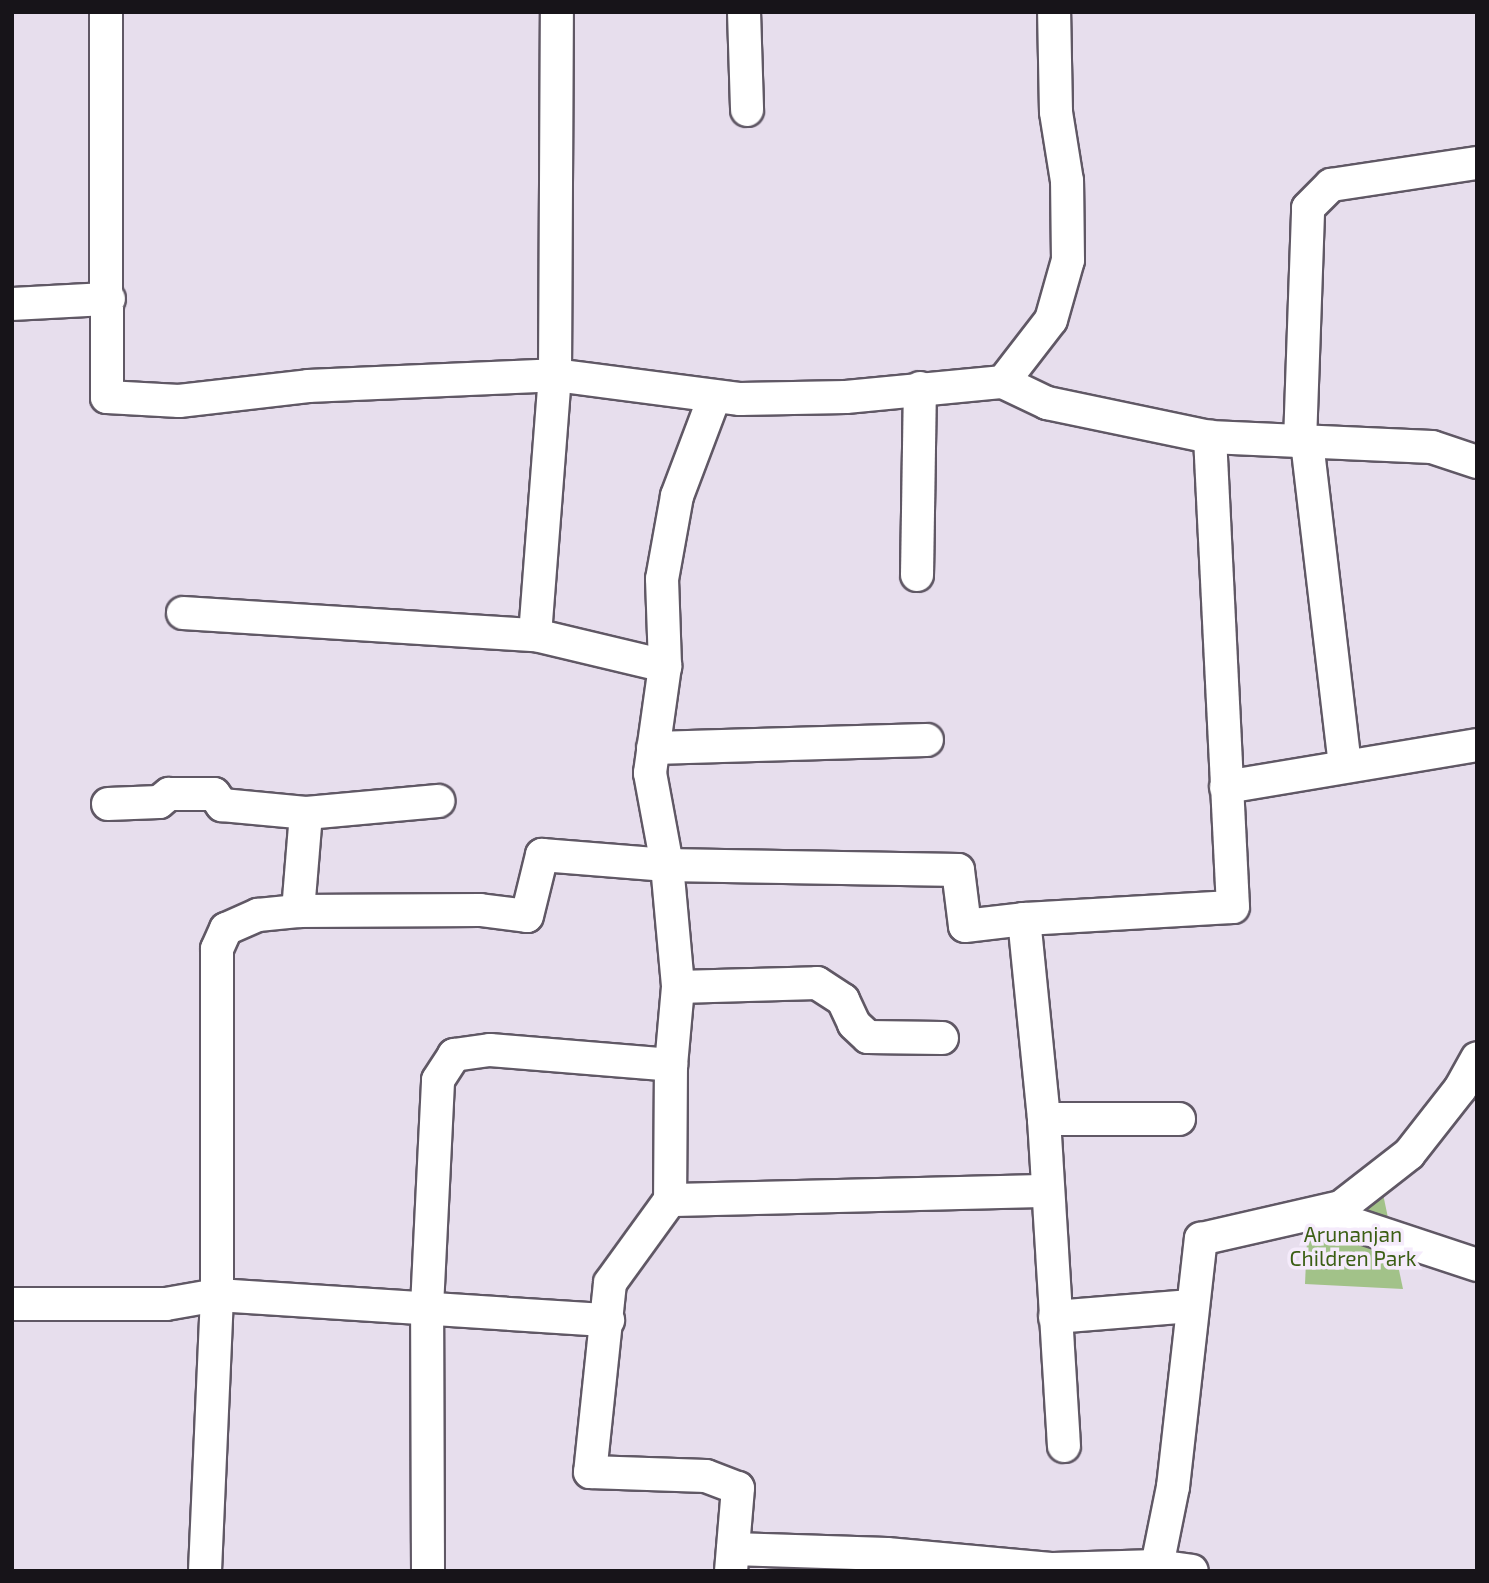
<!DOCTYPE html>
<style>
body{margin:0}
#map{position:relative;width:1489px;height:1583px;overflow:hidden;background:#e7deed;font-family:"Exo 2",sans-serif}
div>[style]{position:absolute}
.green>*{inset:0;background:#a2c289}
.roads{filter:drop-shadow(2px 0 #605865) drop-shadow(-2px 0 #605865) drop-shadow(0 2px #605865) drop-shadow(0 -2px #605865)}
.street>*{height:32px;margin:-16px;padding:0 16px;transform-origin:16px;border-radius:16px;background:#fff}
span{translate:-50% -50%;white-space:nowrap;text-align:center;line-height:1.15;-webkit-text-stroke:7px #f5ebfb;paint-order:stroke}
.park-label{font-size:21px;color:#3b5e14}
.frame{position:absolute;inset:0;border:14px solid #171419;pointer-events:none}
</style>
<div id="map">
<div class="green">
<div style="clip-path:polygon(1383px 1194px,1403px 1289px,1305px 1284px,1308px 1218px)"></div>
</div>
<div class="roads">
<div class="street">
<div style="left:106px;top:12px;width:385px;rotate:89.9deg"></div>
<div style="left:107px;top:397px;width:72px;rotate:3.2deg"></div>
<div style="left:179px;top:401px;width:130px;rotate:-6.6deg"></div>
<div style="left:308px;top:386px;width:247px;rotate:-2.5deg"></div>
<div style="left:555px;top:375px;width:187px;rotate:7.4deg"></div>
<div style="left:740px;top:399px;width:106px;rotate:-1.1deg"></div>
<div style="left:846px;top:397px;width:158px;rotate:-5.5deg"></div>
<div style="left:1003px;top:382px;width:49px;rotate:25.5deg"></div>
<div style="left:1047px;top:403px;width:167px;rotate:11.8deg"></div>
<div style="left:1210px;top:437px;width:222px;rotate:2.6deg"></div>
<div style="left:1432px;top:447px;width:47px;rotate:18.4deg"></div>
<div style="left:744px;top:12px;width:98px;rotate:88.2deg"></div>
<div style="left:12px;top:304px;width:97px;rotate:-3deg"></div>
<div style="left:1003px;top:382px;width:78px;rotate:-52.3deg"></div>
<div style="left:1051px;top:320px;width:62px;rotate:-74.2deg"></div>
<div style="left:1068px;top:260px;width:79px;rotate:-90.7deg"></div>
<div style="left:1067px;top:181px;width:70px;rotate:-99.1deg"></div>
<div style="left:1056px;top:112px;width:100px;rotate:-91.1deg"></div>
<div style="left:714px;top:398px;width:105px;rotate:110.7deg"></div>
<div style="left:677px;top:496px;width:84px;rotate:100.2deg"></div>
<div style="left:662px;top:579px;width:87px;rotate:88deg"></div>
<div style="left:665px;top:666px;width:108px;rotate:98deg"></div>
<div style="left:650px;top:773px;width:94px;rotate:79.5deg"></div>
<div style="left:667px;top:865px;width:122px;rotate:84.8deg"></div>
<div style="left:678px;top:987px;width:78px;rotate:95.1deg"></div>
<div style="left:671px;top:1065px;width:135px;rotate:90.4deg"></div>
<div style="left:670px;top:1200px;width:102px;rotate:125.9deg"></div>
<div style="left:610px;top:1283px;width:190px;rotate:96deg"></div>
<div style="left:590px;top:1472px;width:116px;rotate:2deg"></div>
<div style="left:706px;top:1476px;width:34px;rotate:21deg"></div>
<div style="left:738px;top:1488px;width:83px;rotate:94.8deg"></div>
<div style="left:1300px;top:442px;width:234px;rotate:-88deg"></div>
<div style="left:1308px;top:208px;width:33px;rotate:-45deg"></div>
<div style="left:1331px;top:185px;width:148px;rotate:-8.6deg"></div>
<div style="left:1307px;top:442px;width:325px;rotate:83.3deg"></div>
<div style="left:917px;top:575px;width:187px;rotate:-89.1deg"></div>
<div style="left:183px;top:613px;width:353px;rotate:3.6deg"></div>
<div style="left:535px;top:635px;width:134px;rotate:13.4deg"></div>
<div style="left:535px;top:635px;width:261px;rotate:-85.6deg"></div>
<div style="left:555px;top:375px;width:363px;rotate:-89.7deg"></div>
<div style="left:653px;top:748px;width:274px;rotate:-1.7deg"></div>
<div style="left:1226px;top:787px;width:254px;rotate:-9.5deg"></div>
<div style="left:108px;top:804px;width:51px;rotate:-2.2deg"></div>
<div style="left:159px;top:802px;width:13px;rotate:-39deg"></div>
<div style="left:169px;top:794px;width:45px"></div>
<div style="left:214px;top:794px;width:14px;rotate:54deg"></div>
<div style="left:222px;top:805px;width:84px;rotate:5.4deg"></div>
<div style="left:298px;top:911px;width:98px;rotate:-85.3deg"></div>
<div style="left:306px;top:813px;width:133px;rotate:-5.2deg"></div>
<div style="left:678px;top:987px;width:139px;rotate:-1.6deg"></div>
<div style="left:817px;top:983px;width:31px;rotate:33deg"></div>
<div style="left:843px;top:1000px;width:26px;rotate:65deg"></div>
<div style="left:854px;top:1024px;width:19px;rotate:43deg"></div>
<div style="left:868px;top:1037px;width:74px;rotate:0.8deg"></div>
<div style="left:1044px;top:1119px;width:201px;rotate:-95.7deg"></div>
<div style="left:1024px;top:919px;width:209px;rotate:-3.3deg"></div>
<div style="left:1233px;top:907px;width:471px;rotate:-92.8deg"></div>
<div style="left:670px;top:1200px;width:376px;rotate:-1.4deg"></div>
<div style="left:1320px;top:1213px;width:165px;rotate:18.3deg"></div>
<div style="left:12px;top:1304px;width:154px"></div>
<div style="left:166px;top:1304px;width:52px;rotate:-10deg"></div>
<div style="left:217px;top:1295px;width:392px;rotate:3.7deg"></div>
<div style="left:1055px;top:1317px;width:136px;rotate:-4.6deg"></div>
<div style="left:1064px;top:1446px;width:328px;rotate:-93.5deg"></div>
<div style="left:1044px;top:1119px;width:135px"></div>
<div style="left:733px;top:1549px;width:154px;rotate:1.9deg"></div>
<div style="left:887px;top:1554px;width:167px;rotate:5.2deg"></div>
<div style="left:1053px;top:1569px;width:104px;rotate:-1.7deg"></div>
<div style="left:1157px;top:1566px;width:81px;rotate:-78.6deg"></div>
<div style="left:1173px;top:1487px;width:250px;rotate:-83.6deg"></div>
<div style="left:1201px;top:1239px;width:144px;rotate:-12.9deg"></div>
<div style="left:1341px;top:1207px;width:86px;rotate:-37.9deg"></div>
<div style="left:1409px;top:1154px;width:83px;rotate:-51.9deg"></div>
<div style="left:1460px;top:1089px;width:35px;rotate:-61deg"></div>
<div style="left:205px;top:1571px;width:276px;rotate:-87.5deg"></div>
<div style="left:217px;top:1295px;width:346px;rotate:-90deg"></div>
<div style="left:217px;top:949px;width:22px;rotate:-66deg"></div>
<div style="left:226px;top:929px;width:35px;rotate:-24deg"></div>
<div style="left:258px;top:915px;width:40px;rotate:-5.7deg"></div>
<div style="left:298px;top:911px;width:182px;rotate:-0.3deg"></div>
<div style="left:480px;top:910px;width:47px;rotate:7.3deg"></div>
<div style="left:527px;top:916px;width:63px;rotate:-76.2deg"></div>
<div style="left:542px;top:855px;width:125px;rotate:4.6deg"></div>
<div style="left:667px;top:865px;width:291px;rotate:1deg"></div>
<div style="left:958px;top:870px;width:56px;rotate:82.9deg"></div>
<div style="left:965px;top:926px;width:59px;rotate:-6.8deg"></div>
<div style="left:428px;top:1571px;width:264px;rotate:-90.2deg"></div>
<div style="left:427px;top:1307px;width:227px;rotate:-87.2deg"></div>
<div style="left:438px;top:1080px;width:30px;rotate:-57deg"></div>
<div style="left:454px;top:1055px;width:36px;rotate:-8deg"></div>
<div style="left:490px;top:1050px;width:182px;rotate:4.7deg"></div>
<div style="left:1156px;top:1571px;width:5px;rotate:-79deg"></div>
<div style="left:1157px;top:1566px;width:35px;rotate:8deg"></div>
</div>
</div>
<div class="park-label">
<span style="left:1353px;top:1246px">Arunanjan<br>Children Park</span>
</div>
<div class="frame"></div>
</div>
